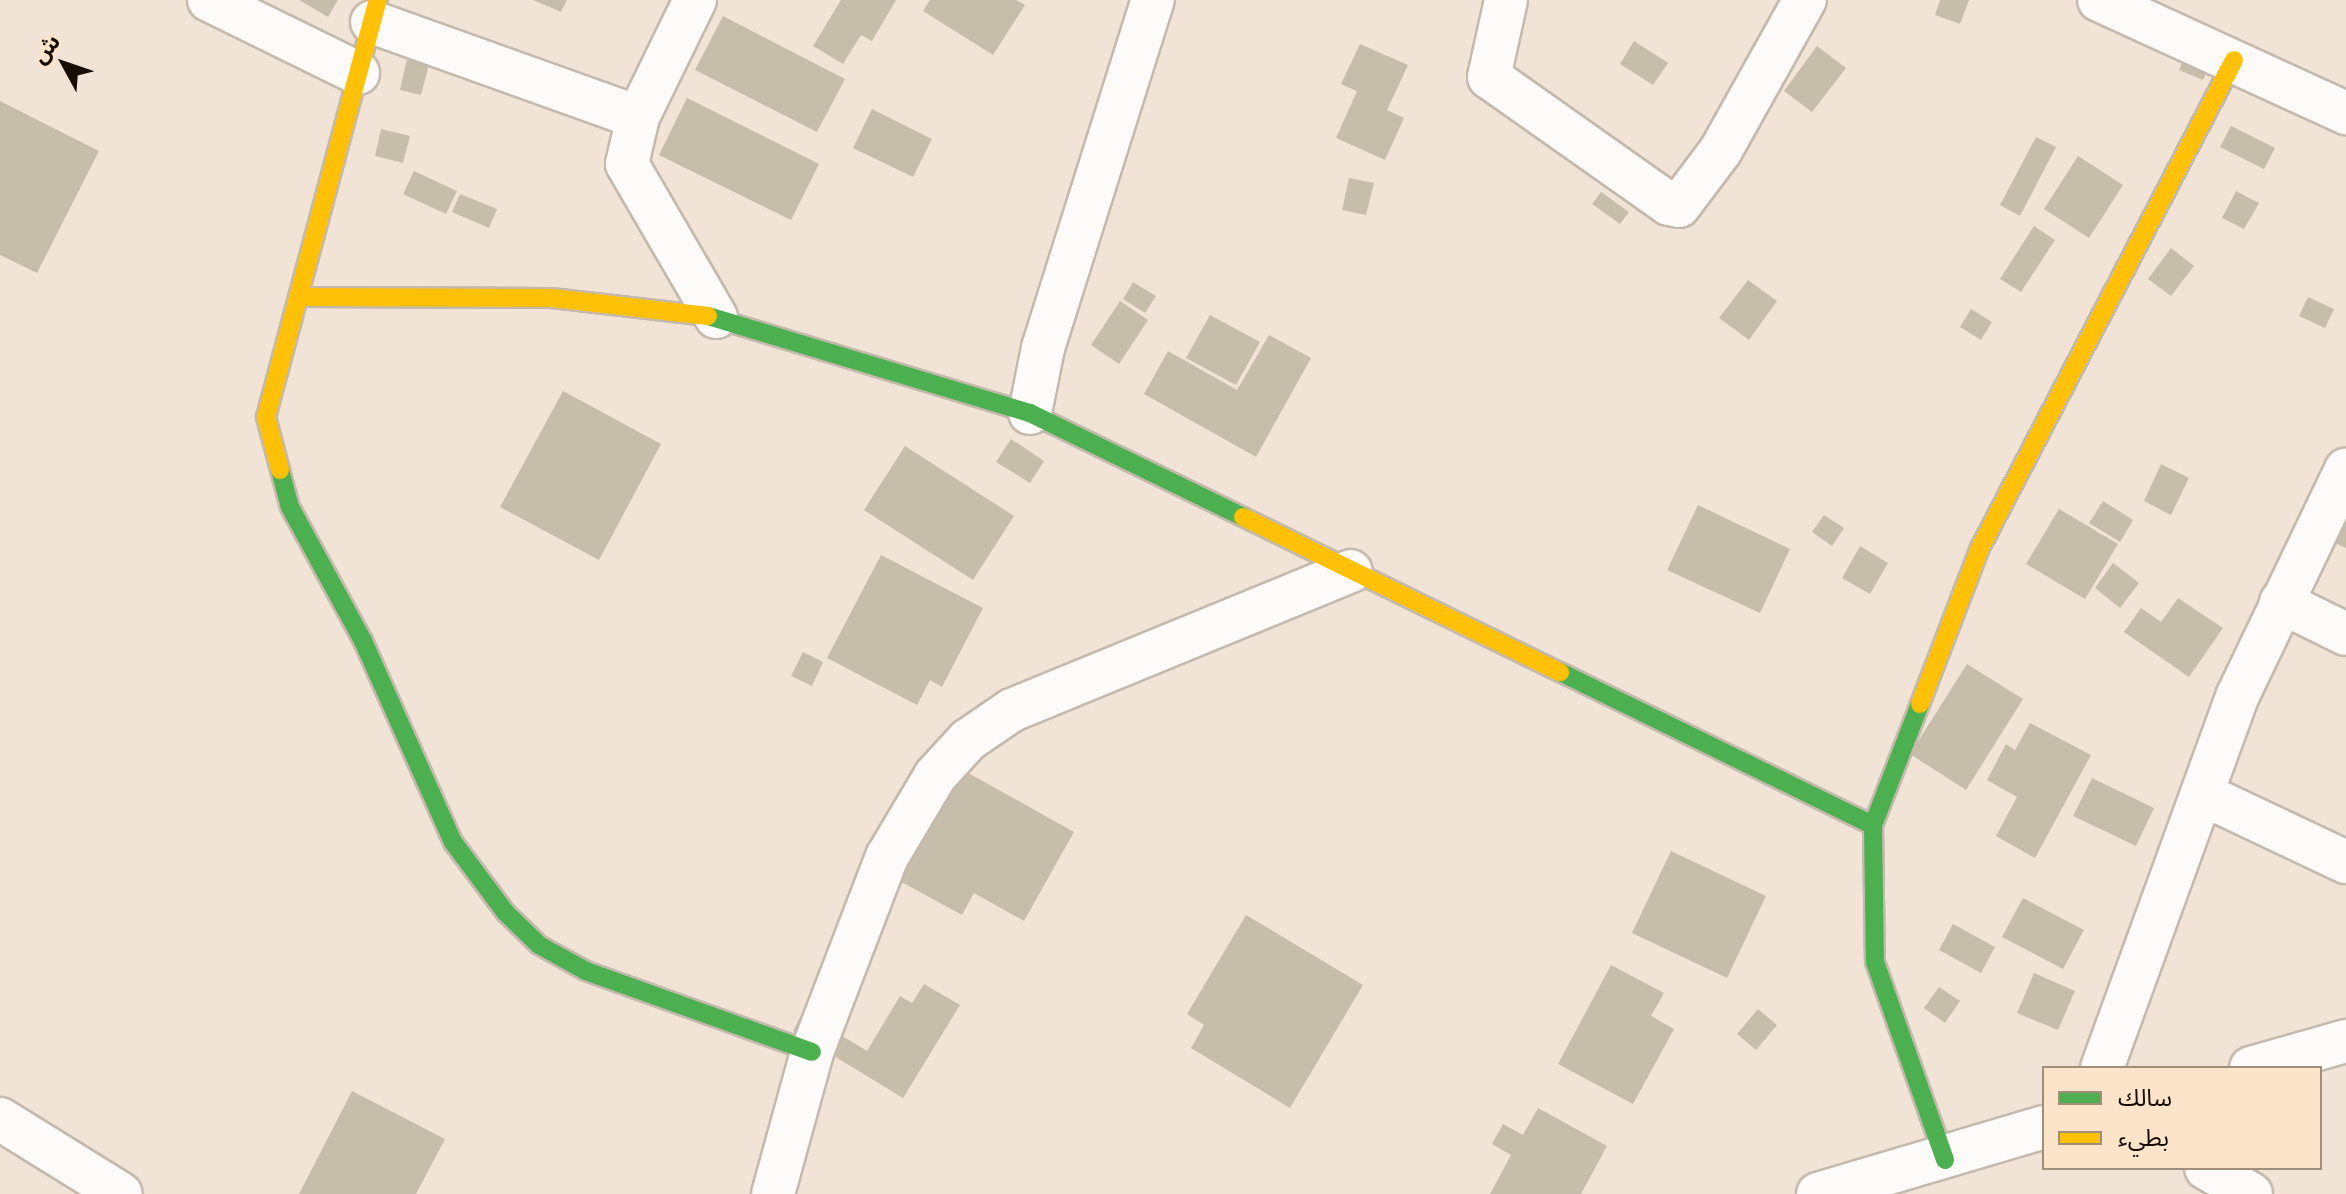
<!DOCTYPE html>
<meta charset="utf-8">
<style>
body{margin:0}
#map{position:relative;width:2346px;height:1194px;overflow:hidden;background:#f1e4d6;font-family:Quicksand,"Noto Sans Arabic",sans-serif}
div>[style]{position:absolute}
.building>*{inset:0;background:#c7bdab}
.roads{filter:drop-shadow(2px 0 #c4b9ad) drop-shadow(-2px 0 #c4b9ad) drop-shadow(0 2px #c4b9ad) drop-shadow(0 -2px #c4b9ad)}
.street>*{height:42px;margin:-21px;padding:0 21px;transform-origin:21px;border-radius:21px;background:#fdfbf9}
.fast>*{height:18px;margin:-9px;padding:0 9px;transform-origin:9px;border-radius:9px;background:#4caf50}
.slow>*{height:18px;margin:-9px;padding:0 9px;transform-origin:9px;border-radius:9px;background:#ffc107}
span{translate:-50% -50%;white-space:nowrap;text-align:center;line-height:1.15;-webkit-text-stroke:7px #fce4cb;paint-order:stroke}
.legend{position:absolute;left:2042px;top:1066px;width:280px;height:104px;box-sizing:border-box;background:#fce4cb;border:2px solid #a08e7b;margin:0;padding:10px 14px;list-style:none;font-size:24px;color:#170d04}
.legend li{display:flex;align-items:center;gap:16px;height:40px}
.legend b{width:40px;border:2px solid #a08e7b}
.north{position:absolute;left:24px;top:24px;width:80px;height:80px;-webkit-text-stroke:6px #fce4cb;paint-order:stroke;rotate:310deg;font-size:22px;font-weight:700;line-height:32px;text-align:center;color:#170d04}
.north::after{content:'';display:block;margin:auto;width:28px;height:36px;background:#170d04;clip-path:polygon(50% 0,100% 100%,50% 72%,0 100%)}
</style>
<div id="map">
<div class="building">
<div style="clip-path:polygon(299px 0,338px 0,328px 17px)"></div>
<div style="clip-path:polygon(533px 0,567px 0,561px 12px)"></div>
<div style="clip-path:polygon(841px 0,896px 0,872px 41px,861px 35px,843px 64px,813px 46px)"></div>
<div style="clip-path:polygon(930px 0,1016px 0,1025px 5px,993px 55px,923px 11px)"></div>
<div style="clip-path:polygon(1940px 0,1969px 0,1960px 24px,1935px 15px)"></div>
<div style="clip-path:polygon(723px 16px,845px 79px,817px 132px,695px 70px)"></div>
<div style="clip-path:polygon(1634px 41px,1668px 63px,1653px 85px,1620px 64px)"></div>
<div style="clip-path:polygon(1360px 44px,1408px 65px,1387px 110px,1404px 118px,1385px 160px,1336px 138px,1357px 91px,1341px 84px)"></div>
<div style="clip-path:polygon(1817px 46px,1846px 68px,1812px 112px,1784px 91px)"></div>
<div style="clip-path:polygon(2188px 47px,2213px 58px,2203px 80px,2179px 70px)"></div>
<div style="clip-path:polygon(407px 59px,429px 64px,421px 95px,400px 90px)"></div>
<div style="clip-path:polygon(687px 98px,819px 164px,791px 220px,659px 155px)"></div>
<div style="clip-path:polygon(0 101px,99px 151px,37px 273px,0 255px)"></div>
<div style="clip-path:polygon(872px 109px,932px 139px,913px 177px,853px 148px)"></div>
<div style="clip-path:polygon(2231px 126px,2275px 148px,2264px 169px,2220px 147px)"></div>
<div style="clip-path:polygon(381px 129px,410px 136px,403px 163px,375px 156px)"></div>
<div style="clip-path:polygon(2036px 137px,2056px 147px,2020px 216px,2000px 205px)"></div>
<div style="clip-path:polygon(2078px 156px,2123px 185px,2089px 238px,2044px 209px)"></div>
<div style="clip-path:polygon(414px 171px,457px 191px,446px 214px,403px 194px)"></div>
<div style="clip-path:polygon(1349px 178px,1374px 183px,1366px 215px,1342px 210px)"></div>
<div style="clip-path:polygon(2236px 191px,2259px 203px,2244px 229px,2222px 218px)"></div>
<div style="clip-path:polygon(1601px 192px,1629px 212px,1620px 224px,1592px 204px)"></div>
<div style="clip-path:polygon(460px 194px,497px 209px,489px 228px,452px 212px)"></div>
<div style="clip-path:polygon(2034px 226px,2055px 240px,2021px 292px,2000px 279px)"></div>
<div style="clip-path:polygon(2171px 248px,2194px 266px,2171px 296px,2148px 279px)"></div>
<div style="clip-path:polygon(1748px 280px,1777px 301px,1749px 340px,1719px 318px)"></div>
<div style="clip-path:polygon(1133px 282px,1156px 296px,1145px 313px,1123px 299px)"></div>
<div style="clip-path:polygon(2308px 297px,2334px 309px,2325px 328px,2299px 316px)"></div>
<div style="clip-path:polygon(1120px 301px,1148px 320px,1119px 364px,1091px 345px)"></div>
<div style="clip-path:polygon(1971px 309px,1992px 322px,1981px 340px,1960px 327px)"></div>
<div style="clip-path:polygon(1210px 315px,1260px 342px,1236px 385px,1186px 358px)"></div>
<div style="clip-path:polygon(1269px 335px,1311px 358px,1256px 457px,1144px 394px,1168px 351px,1237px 390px)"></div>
<div style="clip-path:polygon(563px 391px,661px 444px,599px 560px,500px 507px)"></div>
<div style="clip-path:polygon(1011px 439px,1044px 461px,1030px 483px,996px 462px)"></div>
<div style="clip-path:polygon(905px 446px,1014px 516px,973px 580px,864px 510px)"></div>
<div style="clip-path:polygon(2161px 464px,2189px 478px,2171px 515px,2144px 501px)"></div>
<div style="clip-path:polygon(2103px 501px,2133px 520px,2120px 542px,2089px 523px)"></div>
<div style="clip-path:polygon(1698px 505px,1790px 549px,1760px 613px,1667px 570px)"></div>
<div style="clip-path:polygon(2059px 509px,2118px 544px,2085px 599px,2026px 564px)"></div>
<div style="clip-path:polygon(1824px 515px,1844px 528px,1832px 546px,1812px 532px)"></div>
<div style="clip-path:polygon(2335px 518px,2346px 523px,2346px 548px,2325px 538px)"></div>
<div style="clip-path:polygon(1860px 546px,1888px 563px,1870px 594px,1842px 578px)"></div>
<div style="clip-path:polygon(881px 555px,983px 608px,942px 687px,930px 680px,917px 705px,827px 658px)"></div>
<div style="clip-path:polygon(2113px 563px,2139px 583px,2120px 608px,2095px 588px)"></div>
<div style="clip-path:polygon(2178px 598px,2223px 628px,2189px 677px,2124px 632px,2141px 608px,2161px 622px)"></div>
<div style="clip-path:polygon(803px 652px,823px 662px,812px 686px,791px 676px)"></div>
<div style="clip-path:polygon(1967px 664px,2023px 699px,1966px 790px,1910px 754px)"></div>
<div style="clip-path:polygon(2030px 723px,2091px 755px,2035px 858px,1996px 836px,2017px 797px,1987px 780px,2006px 744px,2015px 750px)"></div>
<div style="clip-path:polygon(947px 761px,1074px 832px,1024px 921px,974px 893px,962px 915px,885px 873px)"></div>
<div style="clip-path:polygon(2092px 778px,2154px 808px,2136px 846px,2073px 816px)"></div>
<div style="clip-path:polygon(1671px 851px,1766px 896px,1727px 978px,1632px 933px)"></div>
<div style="clip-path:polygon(2023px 898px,2084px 930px,2063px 969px,2002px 937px)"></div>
<div style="clip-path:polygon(1246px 915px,1363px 985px,1290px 1108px,1191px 1048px,1204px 1025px,1187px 1014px)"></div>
<div style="clip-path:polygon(1953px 924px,1995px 947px,1981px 973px,1939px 950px)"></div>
<div style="clip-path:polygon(1611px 965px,1664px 993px,1651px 1016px,1674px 1029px,1633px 1104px,1558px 1064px)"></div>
<div style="clip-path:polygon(2034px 973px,2075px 991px,2058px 1030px,2017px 1013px)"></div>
<div style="clip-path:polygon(924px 984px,960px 1005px,903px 1098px,793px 1031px,803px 1012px,867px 1051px,900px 996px,912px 1003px)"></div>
<div style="clip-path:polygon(1939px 987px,1960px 1001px,1945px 1023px,1924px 1008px)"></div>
<div style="clip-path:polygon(1758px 1009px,1777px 1025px,1756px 1050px,1737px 1034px)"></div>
<div style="clip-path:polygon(352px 1091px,445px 1139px,416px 1194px,299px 1194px)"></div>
<div style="clip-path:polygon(1538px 1108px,1607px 1146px,1581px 1194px,1490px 1194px,1511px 1155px,1492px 1144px,1503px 1124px,1523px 1135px)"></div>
</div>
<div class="roads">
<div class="street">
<div style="left:209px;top:0;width:166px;rotate:26.1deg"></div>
<div style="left:695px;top:0;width:130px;rotate:116deg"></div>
<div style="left:638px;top:117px;width:48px;rotate:103.2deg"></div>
<div style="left:627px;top:164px;width:177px;rotate:59.8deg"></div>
<div style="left:1506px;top:0;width:79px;rotate:102.4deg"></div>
<div style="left:1489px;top:77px;width:220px;rotate:35.2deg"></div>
<div style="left:1669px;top:204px;width:10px;rotate:11deg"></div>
<div style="left:1679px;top:206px;width:70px;rotate:-53.1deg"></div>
<div style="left:1721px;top:150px;width:172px;rotate:-60.8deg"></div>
<div style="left:2099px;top:0;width:272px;rotate:24.6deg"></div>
<div style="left:372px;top:22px;width:282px;rotate:19.7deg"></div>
<div style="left:1030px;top:413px;width:66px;rotate:-78.7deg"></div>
<div style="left:1043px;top:348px;width:365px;rotate:-72.5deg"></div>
<div style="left:2281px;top:602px;width:72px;rotate:26.2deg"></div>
<div style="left:2202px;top:794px;width:159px;rotate:25.3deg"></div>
<div style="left:2102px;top:1068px;width:397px;rotate:-70deg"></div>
<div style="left:2238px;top:695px;width:250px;rotate:-64.4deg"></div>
<div style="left:2251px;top:1068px;width:99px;rotate:-15.9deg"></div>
<div style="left:0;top:1119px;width:142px;rotate:31.8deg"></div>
<div style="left:2206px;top:1168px;width:52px;rotate:30deg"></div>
<div style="left:773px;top:1194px;width:147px;rotate:-74.6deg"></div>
<div style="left:812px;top:1052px;width:209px;rotate:-69deg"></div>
<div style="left:887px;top:857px;width:94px;rotate:-59.3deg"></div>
<div style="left:935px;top:776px;width:49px;rotate:-47.5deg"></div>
<div style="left:968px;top:740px;width:53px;rotate:-34.3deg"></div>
<div style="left:1012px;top:710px;width:366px;rotate:-22.3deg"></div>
<div style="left:1818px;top:1194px;width:236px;rotate:-16.5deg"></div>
</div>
<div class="fast">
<div style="left:708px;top:316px;width:336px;rotate:16.8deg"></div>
<div style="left:1030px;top:413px;width:237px;rotate:26deg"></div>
<div style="left:280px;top:470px;width:38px;rotate:75deg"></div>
<div style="left:290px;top:507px;width:153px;rotate:61.4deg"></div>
<div style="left:363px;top:641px;width:220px;rotate:65.9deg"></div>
<div style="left:453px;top:842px;width:89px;rotate:53.3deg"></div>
<div style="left:506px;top:913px;width:46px;rotate:44.1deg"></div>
<div style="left:539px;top:945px;width:54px;rotate:29deg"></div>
<div style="left:586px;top:971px;width:240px;rotate:19.7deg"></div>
<div style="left:1560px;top:672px;width:348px;rotate:26.1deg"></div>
<div style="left:1920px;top:704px;width:130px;rotate:111.2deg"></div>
<div style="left:1873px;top:825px;width:137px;rotate:89.2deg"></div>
<div style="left:1875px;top:962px;width:210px;rotate:70.5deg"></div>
</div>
<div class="slow">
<div style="left:299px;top:297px;width:253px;rotate:0.2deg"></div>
<div style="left:552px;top:298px;width:157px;rotate:6.6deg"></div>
<div style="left:280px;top:470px;width:55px;rotate:-104.8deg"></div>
<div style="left:266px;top:417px;width:432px;rotate:-75deg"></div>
<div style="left:1243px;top:517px;width:353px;rotate:26.1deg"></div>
<div style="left:1920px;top:704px;width:167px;rotate:-69deg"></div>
<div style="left:1980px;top:548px;width:550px;rotate:-62.5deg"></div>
</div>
</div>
<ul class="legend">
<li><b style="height:10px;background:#4caf50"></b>سالك</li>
<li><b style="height:10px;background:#ffc107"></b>بطيء</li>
</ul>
<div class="north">ش</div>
</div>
